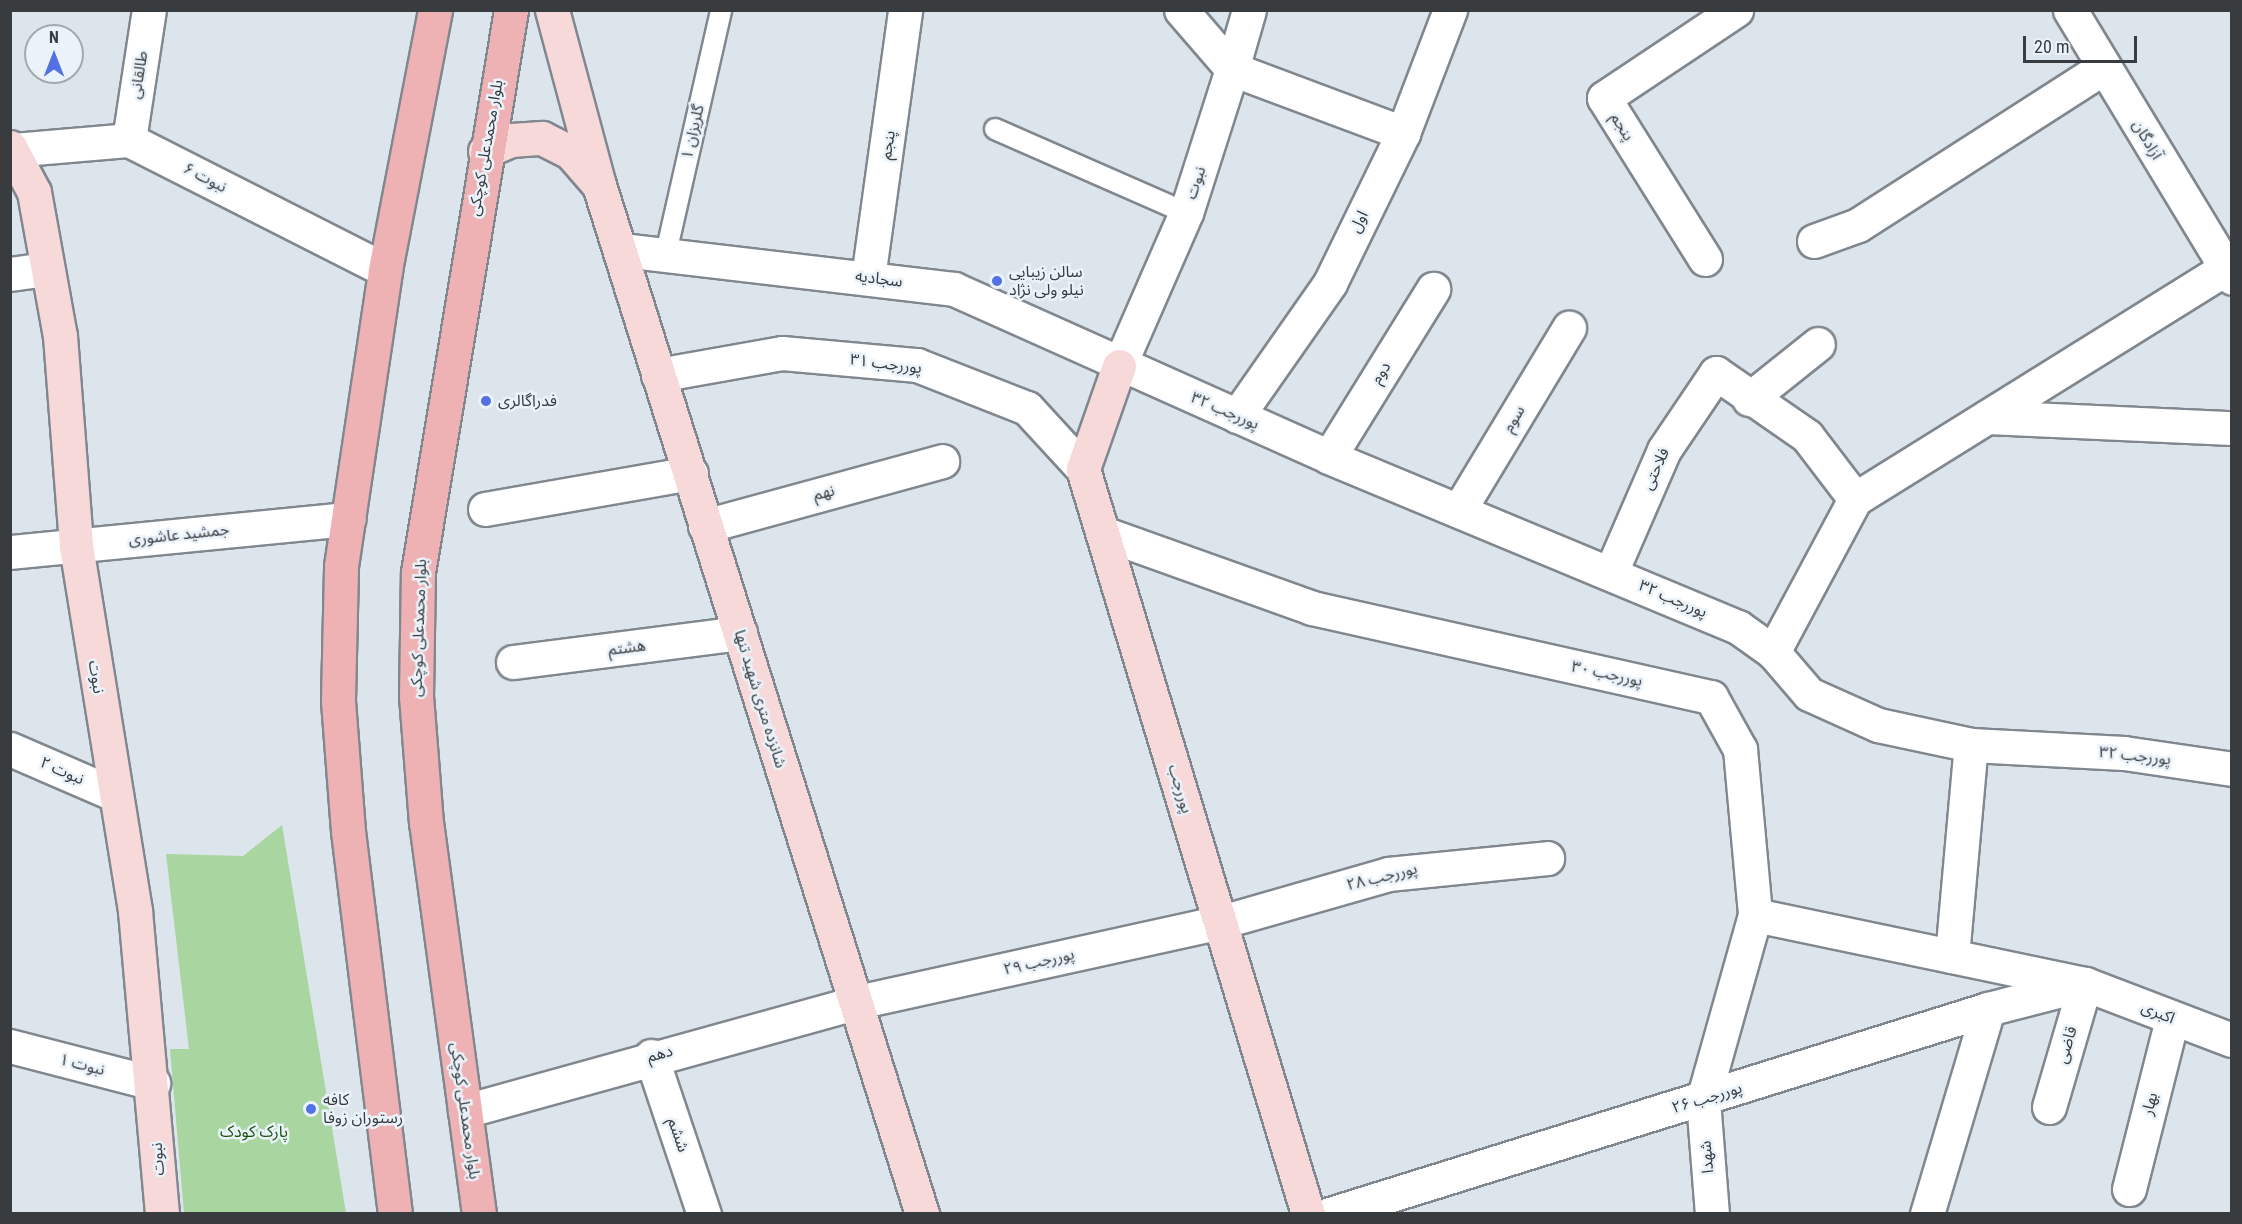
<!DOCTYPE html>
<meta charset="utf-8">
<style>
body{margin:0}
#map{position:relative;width:2242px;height:1224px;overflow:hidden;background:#dce4ec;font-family:"Roboto Condensed","Noto Sans Arabic",sans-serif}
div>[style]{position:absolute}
.green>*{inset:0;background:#a9d5a1}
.roads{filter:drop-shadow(2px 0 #80878e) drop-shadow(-2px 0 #80878e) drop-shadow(0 2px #80878e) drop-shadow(0 -2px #80878e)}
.lane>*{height:20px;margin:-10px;padding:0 10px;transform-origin:10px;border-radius:10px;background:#fff}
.street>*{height:33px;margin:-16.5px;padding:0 16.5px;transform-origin:16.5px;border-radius:16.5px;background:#fff}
.secondary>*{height:33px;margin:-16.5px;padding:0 16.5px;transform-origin:16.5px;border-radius:16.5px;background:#f7d9da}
.primary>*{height:33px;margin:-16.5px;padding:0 16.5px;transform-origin:16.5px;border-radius:16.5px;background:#eeb2b5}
.dots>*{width:16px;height:16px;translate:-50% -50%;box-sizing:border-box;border:3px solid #eaf2fa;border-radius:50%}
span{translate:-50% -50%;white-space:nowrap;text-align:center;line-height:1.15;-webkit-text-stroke:5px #eaf2fa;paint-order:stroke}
.street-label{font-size:16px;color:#393c3f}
.poi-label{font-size:16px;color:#393c3f}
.left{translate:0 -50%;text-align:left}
.park-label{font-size:16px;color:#165309}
.frame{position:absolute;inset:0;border:12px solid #393c3f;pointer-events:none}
.north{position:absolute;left:24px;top:24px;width:60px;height:60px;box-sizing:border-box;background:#eaf2fa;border:2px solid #a3a9af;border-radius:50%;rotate:0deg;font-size:16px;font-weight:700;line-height:24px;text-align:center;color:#393c3f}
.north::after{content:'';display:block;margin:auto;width:21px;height:27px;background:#5370e5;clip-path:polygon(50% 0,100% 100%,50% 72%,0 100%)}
.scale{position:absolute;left:2023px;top:36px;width:114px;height:27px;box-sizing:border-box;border:3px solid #393c3f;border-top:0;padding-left:8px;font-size:18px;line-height:21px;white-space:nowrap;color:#393c3f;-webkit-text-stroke:4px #eaf2fa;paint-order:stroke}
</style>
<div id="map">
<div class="green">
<div style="clip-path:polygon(282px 825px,346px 1213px,184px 1213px,170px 1049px,189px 1049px,166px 854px,243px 856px)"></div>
</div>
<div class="roads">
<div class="lane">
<div style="left:995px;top:129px;width:209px;rotate:23.7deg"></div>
<div style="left:666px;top:253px;width:249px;rotate:-77.2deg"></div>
</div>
<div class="street">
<div style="left:1249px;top:10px;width:61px;rotate:106.1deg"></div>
<div style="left:1232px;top:69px;width:183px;rotate:20.5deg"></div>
<div style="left:2070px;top:10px;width:313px;rotate:58.8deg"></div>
<div style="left:129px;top:140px;width:132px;rotate:-81.3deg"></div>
<div style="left:12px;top:150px;width:117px;rotate:-4.9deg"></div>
<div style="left:129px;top:140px;width:287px;rotate:26.9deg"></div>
<div style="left:1814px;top:241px;width:47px;rotate:-20deg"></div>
<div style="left:1858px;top:225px;width:292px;rotate:-32.7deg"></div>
<div style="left:623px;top:250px;width:333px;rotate:6.7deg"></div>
<div style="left:954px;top:289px;width:411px;rotate:24.1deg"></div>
<div style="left:1329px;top:457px;width:443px;rotate:22.6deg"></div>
<div style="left:1738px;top:627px;width:43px;rotate:35.5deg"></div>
<div style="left:1773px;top:652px;width:55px;rotate:49.4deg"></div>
<div style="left:1809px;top:694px;width:76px;rotate:24.2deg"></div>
<div style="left:1878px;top:725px;width:95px;rotate:12.1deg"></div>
<div style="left:1971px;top:745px;width:153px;rotate:3deg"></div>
<div style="left:2124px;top:753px;width:109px;rotate:8.4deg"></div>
<div style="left:1705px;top:259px;width:190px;rotate:-122.1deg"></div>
<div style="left:1604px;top:98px;width:159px;rotate:-33.7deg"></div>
<div style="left:10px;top:274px;width:37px;rotate:-8deg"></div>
<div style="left:868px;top:278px;width:271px;rotate:-82.1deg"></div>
<div style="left:1119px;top:366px;width:167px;rotate:-66.4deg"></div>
<div style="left:1186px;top:213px;width:151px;rotate:-72.3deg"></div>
<div style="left:1232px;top:69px;width:78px;rotate:-130.8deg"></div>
<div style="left:658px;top:375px;width:126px;rotate:-10.1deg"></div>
<div style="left:782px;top:353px;width:136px;rotate:5.1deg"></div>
<div style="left:917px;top:365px;width:118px;rotate:21.4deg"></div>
<div style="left:1027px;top:408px;width:83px;rotate:47.4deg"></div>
<div style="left:1749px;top:399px;width:88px;rotate:-38.6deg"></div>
<div style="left:1237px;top:416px;width:162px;rotate:-55deg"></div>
<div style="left:1330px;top:283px;width:167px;rotate:-64deg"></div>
<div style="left:1403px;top:133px;width:132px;rotate:-69.1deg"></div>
<div style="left:1987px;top:417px;width:245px;rotate:2.6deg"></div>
<div style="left:1329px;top:457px;width:198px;rotate:-58.2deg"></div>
<div style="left:1855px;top:499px;width:444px;rotate:-31.9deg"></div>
<div style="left:485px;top:509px;width:209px;rotate:-9.9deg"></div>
<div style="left:1459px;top:510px;width:213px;rotate:-58.9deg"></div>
<div style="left:705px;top:526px;width:246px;rotate:-15.3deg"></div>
<div style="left:1103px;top:533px;width:222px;rotate:19.7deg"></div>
<div style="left:1312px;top:608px;width:409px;rotate:12.6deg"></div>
<div style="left:1711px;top:697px;width:60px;rotate:60.9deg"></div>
<div style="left:1740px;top:749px;width:167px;rotate:84.8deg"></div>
<div style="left:1755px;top:915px;width:192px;rotate:105.7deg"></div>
<div style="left:1703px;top:1100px;width:114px;rotate:85.5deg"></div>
<div style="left:10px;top:552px;width:340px;rotate:-5.6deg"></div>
<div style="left:1611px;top:572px;width:133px;rotate:-66.5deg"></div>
<div style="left:1664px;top:450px;width:93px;rotate:-56deg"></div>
<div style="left:1716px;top:373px;width:111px;rotate:34.7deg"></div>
<div style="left:1807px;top:436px;width:79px;rotate:52.7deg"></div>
<div style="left:1855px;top:499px;width:174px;rotate:118.2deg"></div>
<div style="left:513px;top:662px;width:229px;rotate:-7.3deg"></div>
<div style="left:10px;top:749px;width:113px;rotate:23.4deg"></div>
<div style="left:1755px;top:915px;width:337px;rotate:11.8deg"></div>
<div style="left:2085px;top:984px;width:157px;rotate:20.9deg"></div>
<div style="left:1952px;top:956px;width:212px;rotate:-84.9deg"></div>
<div style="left:10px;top:1046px;width:148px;rotate:14.5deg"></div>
<div style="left:651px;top:1056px;width:167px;rotate:71.5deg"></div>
<div style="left:2049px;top:1107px;width:128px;rotate:-73.7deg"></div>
<div style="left:465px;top:1111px;width:407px;rotate:-15.5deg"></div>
<div style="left:857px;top:1002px;width:373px;rotate:-12.4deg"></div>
<div style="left:1221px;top:922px;width:174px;rotate:-16deg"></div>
<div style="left:1388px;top:874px;width:160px;rotate:-5.7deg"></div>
<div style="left:2129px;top:1189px;width:175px;rotate:-75.8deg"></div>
<div style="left:1330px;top:1214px;width:689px;rotate:-17.3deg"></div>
<div style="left:1988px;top:1009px;width:100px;rotate:-14.5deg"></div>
<div style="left:1927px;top:1214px;width:214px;rotate:-73.4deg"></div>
</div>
<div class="secondary">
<div style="left:552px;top:10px;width:181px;rotate:75deg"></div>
<div style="left:599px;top:185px;width:1079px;rotate:72.57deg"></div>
<div style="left:10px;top:147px;width:51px;rotate:61.9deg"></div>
<div style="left:34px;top:192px;width:146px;rotate:79.8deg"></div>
<div style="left:60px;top:336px;width:211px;rotate:85.6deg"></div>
<div style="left:76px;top:546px;width:370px;rotate:80.8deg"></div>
<div style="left:135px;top:911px;width:304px;rotate:84.9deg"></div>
<div style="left:485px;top:151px;width:28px;rotate:-23deg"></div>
<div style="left:511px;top:140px;width:31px;rotate:-4deg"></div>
<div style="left:542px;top:138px;width:31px;rotate:27deg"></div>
<div style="left:570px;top:152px;width:40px;rotate:49deg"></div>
<div style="left:1119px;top:366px;width:109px;rotate:109.3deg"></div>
<div style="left:1083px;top:469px;width:778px;rotate:73.19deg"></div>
</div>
<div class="primary">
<div style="left:395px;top:1214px;width:386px;rotate:-97deg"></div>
<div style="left:348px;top:831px;width:131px;rotate:-94.4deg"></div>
<div style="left:338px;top:700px;width:134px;rotate:-88.7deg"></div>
<div style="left:341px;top:566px;width:299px;rotate:-81.5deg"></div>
<div style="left:385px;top:270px;width:265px;rotate:-79.1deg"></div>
<div style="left:479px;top:1214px;width:395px;rotate:-97.7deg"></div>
<div style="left:426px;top:823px;width:126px;rotate:-94.5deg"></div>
<div style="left:416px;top:697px;width:125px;rotate:-89.1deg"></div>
<div style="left:418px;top:572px;width:570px;rotate:-80.6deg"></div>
</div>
</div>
<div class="dots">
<div style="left:997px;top:281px;background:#5370e5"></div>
<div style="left:486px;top:401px;background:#5370e5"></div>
<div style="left:311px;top:1109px;background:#5370e5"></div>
</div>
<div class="street-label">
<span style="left:139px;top:75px;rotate:-81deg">طالقانی</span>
<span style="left:1622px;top:127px;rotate:58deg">پنجم</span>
<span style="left:693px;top:132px;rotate:-77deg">گلریزان ۱</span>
<span style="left:2147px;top:140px;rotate:59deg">آزادگان</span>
<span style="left:888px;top:145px;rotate:-81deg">پنجم</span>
<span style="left:486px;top:148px;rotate:-80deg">بلوار محمدعلی کوچکی</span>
<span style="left:205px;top:178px;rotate:27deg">نبوت ۶</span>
<span style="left:1196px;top:183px;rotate:-72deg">نبوت</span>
<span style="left:1359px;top:222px;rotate:-64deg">اول</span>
<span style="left:879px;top:279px;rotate:7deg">سجادیه</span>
<span style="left:886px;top:364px;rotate:7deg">پوررجب ۳۱</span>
<span style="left:1381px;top:373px;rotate:-58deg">دوم</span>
<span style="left:1225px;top:411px;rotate:23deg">پوررجب ۳۲</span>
<span style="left:1514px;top:419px;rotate:-59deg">سوم</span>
<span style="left:1656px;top:469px;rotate:-65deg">فلاحتی</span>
<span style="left:824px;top:493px;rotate:-15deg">نهم</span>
<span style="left:179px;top:535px;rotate:-6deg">جمشید عاشوری</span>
<span style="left:1673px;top:599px;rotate:23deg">پوررجب ۳۲</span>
<span style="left:419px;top:628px;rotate:-88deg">بلوار محمدعلی کوچکی</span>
<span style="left:627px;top:648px;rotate:-7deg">هشتم</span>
<span style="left:1607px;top:674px;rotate:12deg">پوررجب ۳۰</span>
<span style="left:96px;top:677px;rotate:81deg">نبوت</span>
<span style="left:760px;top:699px;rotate:73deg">شانزده متری شهید تنها</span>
<span style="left:2135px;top:756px;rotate:6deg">پوررجب ۳۲</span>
<span style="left:62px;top:771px;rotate:24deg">نبوت ۲</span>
<span style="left:1180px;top:789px;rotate:73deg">پوررجب</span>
<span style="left:1382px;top:877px;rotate:-14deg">پوررجب ۲۸</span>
<span style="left:1039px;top:962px;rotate:-13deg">پوررجب ۲۹</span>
<span style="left:2158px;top:1013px;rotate:22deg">اکبری</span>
<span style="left:2067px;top:1045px;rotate:-74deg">قاضی</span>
<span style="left:660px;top:1054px;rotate:-15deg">دهم</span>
<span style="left:82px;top:1065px;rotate:14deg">نبوت ۱</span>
<span style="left:1707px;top:1098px;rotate:-17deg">پوررجب ۲۶</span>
<span style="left:2150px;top:1104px;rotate:-76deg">بهار</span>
<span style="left:465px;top:1111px;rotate:82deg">بلوار محمدعلی کوچکی</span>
<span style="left:678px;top:1135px;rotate:71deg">ششم</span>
<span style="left:1707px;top:1157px;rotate:-95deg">شهدا</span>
<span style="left:158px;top:1159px;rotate:-94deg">نبوت</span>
</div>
<div class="poi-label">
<span class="left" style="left:1009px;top:281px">سالن زیبایی<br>نیلو ولی نژاد</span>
<span class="left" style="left:498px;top:401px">فدراگالری</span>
<span class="left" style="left:323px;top:1109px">کافه<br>رستوران زوفا</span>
</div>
<div class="park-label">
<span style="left:254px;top:1132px">پارک کودک</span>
</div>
<div class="frame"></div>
<div class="north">N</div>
<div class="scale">20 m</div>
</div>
